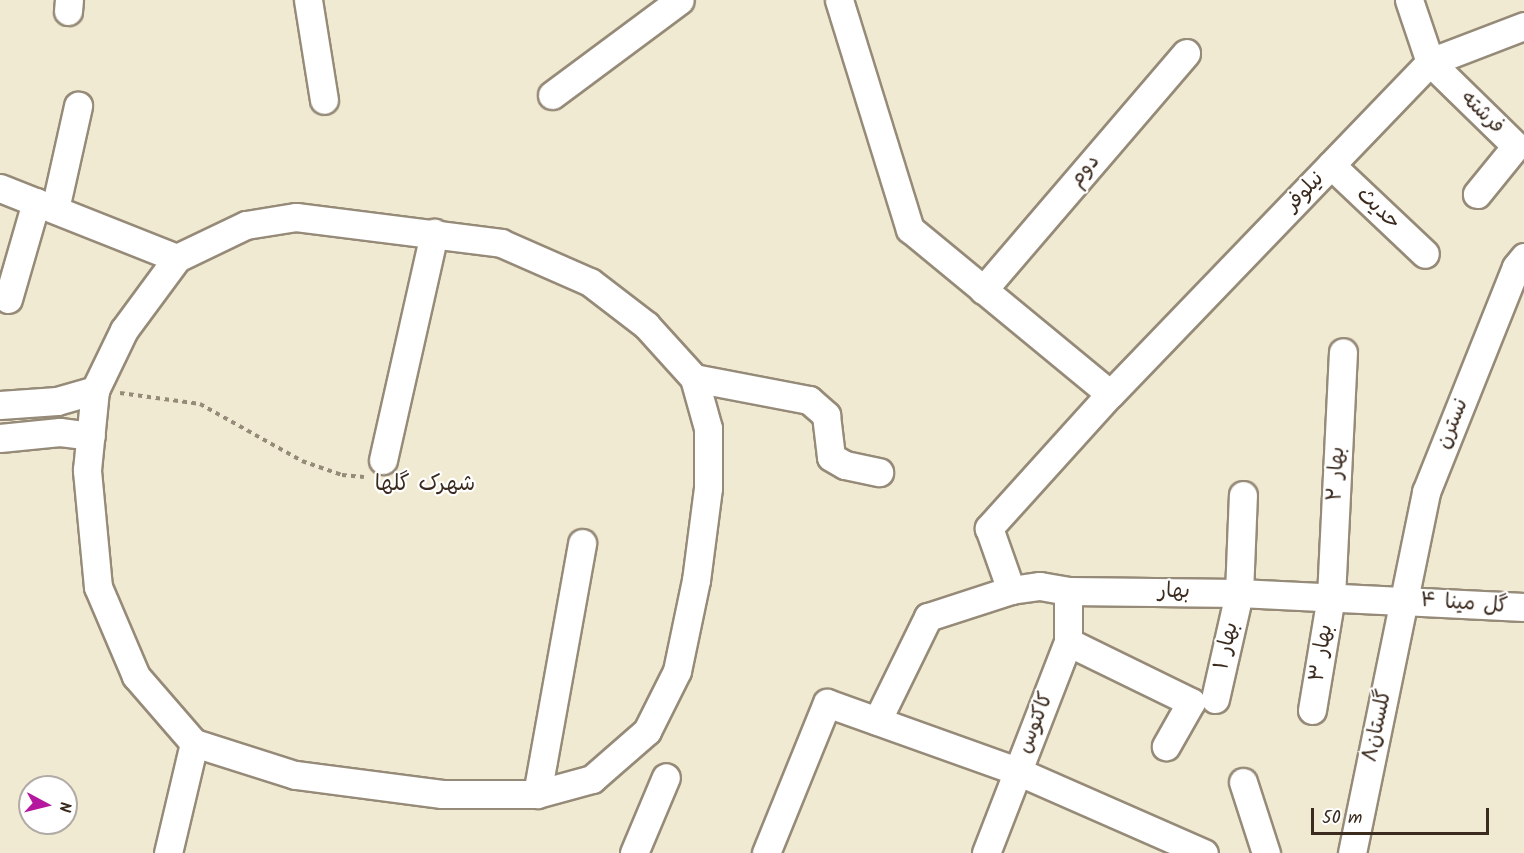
<!DOCTYPE html>
<meta charset="utf-8">
<style>
body{margin:0}
#map{position:relative;width:1524px;height:853px;overflow:hidden;background:#f1ead2;font-family:Kalam,"Playpen Sans Arabic",sans-serif}
div>[style]{position:absolute}
.path>*{height:4px;margin-top:-2px;transform-origin:0;background:repeating-linear-gradient(90deg,#968a78 0 4.5px,transparent 0 9px)}
.roads{filter:drop-shadow(2px 0 #968a78) drop-shadow(-2px 0 #968a78) drop-shadow(0 2px #968a78) drop-shadow(0 -2px #968a78)}
.minor>*{height:27px;margin:-13.5px;padding:0 13.5px;transform-origin:13.5px;border-radius:13.5px;background:#fff}
span{translate:-50% -50%;white-space:nowrap;text-align:center;line-height:1.15;-webkit-text-stroke:4.5px #fff;paint-order:stroke}
.street-label{font-size:21px;color:#3b2a1e}
.neighbourhood-label{font-size:22px;color:#3b2a1e}
.north{position:absolute;left:18px;top:775px;width:60px;height:60px;box-sizing:border-box;background:#fff;border:2px solid #b1aaa5;border-radius:50%;rotate:97deg;font-size:16px;font-weight:700;line-height:24px;text-align:center;color:#3b2a1e}
.north::after{content:'';display:block;margin:auto;width:21px;height:27px;background:#b5179e;clip-path:polygon(50% 0,100% 100%,50% 72%,0 100%)}
.scale{position:absolute;left:1311px;top:808px;width:178px;height:27px;box-sizing:border-box;border:3px solid #3b2a1e;border-top:0;padding-left:8px;font-size:18px;line-height:21px;white-space:nowrap;color:#3b2a1e;-webkit-text-stroke:4px #fff;paint-order:stroke}
</style>
<div id="map">
<div class="path">
<div style="left:120px;top:393px;width:81px;rotate:7.8deg"></div>
<div style="left:200px;top:404px;width:117px;rotate:29.2deg"></div>
<div style="left:302px;top:461px;width:42px;rotate:19.3deg"></div>
<div style="left:342px;top:475px;width:22px;rotate:5deg"></div>
</div>
<div class="roads">
<div class="minor">
<div style="left:308px;top:0;width:101px;rotate:80.9deg"></div>
<div style="left:839px;top:0;width:240px;rotate:72.8deg"></div>
<div style="left:910px;top:229px;width:259px;rotate:39.5deg"></div>
<div style="left:1409px;top:0;width:65px;rotate:71.3deg"></div>
<div style="left:1430px;top:62px;width:120px;rotate:44.3deg"></div>
<div style="left:1516px;top:146px;width:62px;rotate:129.1deg"></div>
<div style="left:68px;top:11px;width:11px;rotate:-85deg"></div>
<div style="left:1524px;top:26px;width:101px;rotate:159deg"></div>
<div style="left:1430px;top:62px;width:461px;rotate:133.9deg"></div>
<div style="left:1110px;top:394px;width:181px;rotate:132.1deg"></div>
<div style="left:989px;top:528px;width:66px;rotate:70.5deg"></div>
<div style="left:1011px;top:590px;width:29px;rotate:-8deg"></div>
<div style="left:1040px;top:586px;width:28px;rotate:10deg"></div>
<div style="left:1068px;top:591px;width:171px;rotate:0.7deg"></div>
<div style="left:1239px;top:593px;width:285px;rotate:2.8deg"></div>
<div style="left:552px;top:95px;width:159px;rotate:-36.6deg"></div>
<div style="left:1331px;top:165px;width:129px;rotate:43.4deg"></div>
<div style="left:0;top:188px;width:190px;rotate:21.6deg"></div>
<div style="left:55px;top:209px;width:106px;rotate:-77.4deg"></div>
<div style="left:296px;top:217px;width:207px;rotate:7.2deg"></div>
<div style="left:501px;top:243px;width:97px;rotate:23.7deg"></div>
<div style="left:590px;top:282px;width:71px;rotate:37.5deg"></div>
<div style="left:646px;top:325px;width:72px;rotate:47.8deg"></div>
<div style="left:694px;top:378px;width:52px;rotate:74.4deg"></div>
<div style="left:708px;top:428px;width:60px;rotate:90deg"></div>
<div style="left:708px;top:488px;width:93px;rotate:97.4deg"></div>
<div style="left:696px;top:580px;width:93px;rotate:101.8deg"></div>
<div style="left:677px;top:671px;width:67px;rotate:116.6deg"></div>
<div style="left:647px;top:731px;width:73px;rotate:138.9deg"></div>
<div style="left:592px;top:779px;width:57px;rotate:164.7deg"></div>
<div style="left:537px;top:794px;width:95px;rotate:180deg"></div>
<div style="left:442px;top:794px;width:148px;rotate:-172.6deg"></div>
<div style="left:295px;top:775px;width:106px;rotate:-162.4deg"></div>
<div style="left:194px;top:743px;width:89px;rotate:-130.9deg"></div>
<div style="left:136px;top:676px;width:97px;rotate:-113.1deg"></div>
<div style="left:98px;top:587px;width:118px;rotate:-95.4deg"></div>
<div style="left:87px;top:470px;width:80px;rotate:-84.3deg"></div>
<div style="left:95px;top:390px;width:67px;rotate:-64.2deg"></div>
<div style="left:124px;top:330px;width:89px;rotate:-53.6deg"></div>
<div style="left:177px;top:258px;width:76px;rotate:-25.6deg"></div>
<div style="left:246px;top:225px;width:51px;rotate:-9.1deg"></div>
<div style="left:983px;top:290px;width:312px;rotate:-49.4deg"></div>
<div style="left:8px;top:299px;width:101px;rotate:-73.9deg"></div>
<div style="left:694px;top:378px;width:117px;rotate:10.8deg"></div>
<div style="left:809px;top:400px;width:23px;rotate:41deg"></div>
<div style="left:826px;top:415px;width:42px;rotate:83.2deg"></div>
<div style="left:831px;top:457px;width:16px;rotate:30deg"></div>
<div style="left:845px;top:465px;width:35px;rotate:12deg"></div>
<div style="left:0;top:405px;width:57px;rotate:-4deg"></div>
<div style="left:57px;top:401px;width:40px;rotate:-16deg"></div>
<div style="left:0;top:438px;width:60px;rotate:-5.7deg"></div>
<div style="left:60px;top:432px;width:31px;rotate:7deg"></div>
<div style="left:383px;top:460px;width:233px;rotate:-77.3deg"></div>
<div style="left:1068px;top:642px;width:137px;rotate:26deg"></div>
<div style="left:1191px;top:702px;width:51px;rotate:119.6deg"></div>
<div style="left:1215px;top:699px;width:109px;rotate:-77.2deg"></div>
<div style="left:1239px;top:593px;width:98px;rotate:-87.7deg"></div>
<div style="left:1312px;top:710px;width:115px;rotate:-80.5deg"></div>
<div style="left:1331px;top:597px;width:245px;rotate:-87.2deg"></div>
<div style="left:877px;top:721px;width:116px;rotate:-63.9deg"></div>
<div style="left:928px;top:617px;width:87px;rotate:-18deg"></div>
<div style="left:1243px;top:782px;width:75px;rotate:72.1deg"></div>
<div style="left:537px;top:794px;width:255px;rotate:-79.8deg"></div>
<div style="left:168px;top:853px;width:113px;rotate:-76.7deg"></div>
<div style="left:634px;top:853px;width:82px;rotate:-67.2deg"></div>
<div style="left:766px;top:853px;width:162px;rotate:-67.9deg"></div>
<div style="left:827px;top:703px;width:202px;rotate:19.7deg"></div>
<div style="left:1017px;top:771px;width:204px;rotate:23.7deg"></div>
<div style="left:986px;top:853px;width:226px;rotate:-68.8deg"></div>
<div style="left:1068px;top:642px;width:51px;rotate:-90deg"></div>
<div style="left:1352px;top:853px;width:369px;rotate:-78.4deg"></div>
<div style="left:1426px;top:492px;width:242px;rotate:-68.2deg"></div>
<div style="left:1516px;top:267px;width:13px;rotate:-51deg"></div>
</div>
</div>
<div class="street-label">
<span style="left:1482px;top:113px;rotate:44deg">فرشته</span>
<span style="left:1085px;top:171px;rotate:-49deg">دوم</span>
<span style="left:1305px;top:192px;rotate:-46deg">نیلوفر</span>
<span style="left:1378px;top:209px;rotate:43deg">حدیث</span>
<span style="left:1453px;top:424px;rotate:-68deg">نسترن</span>
<span style="left:1337px;top:474px;rotate:-87deg">بهار ۲</span>
<span style="left:1174px;top:592px;rotate:1deg">بهار</span>
<span style="left:1464px;top:604px;rotate:4deg">گل مینا ۴</span>
<span style="left:1227px;top:646px;rotate:-77deg">بهار ۱</span>
<span style="left:1322px;top:653px;rotate:-81deg">بهار ۳</span>
<span style="left:1036px;top:723px;rotate:-68deg">کاکتوس</span>
<span style="left:1378px;top:726px;rotate:-78deg">گلستان۸</span>
</div>
<div class="neighbourhood-label">
<span style="left:425px;top:485px">شهرک گلها</span>
</div>
<div class="north">N</div>
<div class="scale">50 m</div>
</div>
